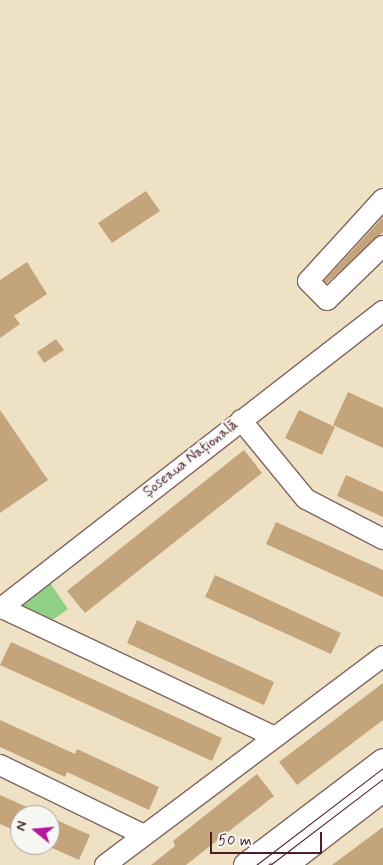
<!DOCTYPE html>
<meta charset="utf-8">
<style>
body{margin:0}
#map{position:relative;width:383px;height:865px;overflow:hidden;background:#efe1c4;font-family:Mynerve,sans-serif}
div>[style]{position:absolute}
.green>*{inset:0;background:#8fd087}
.building>*{inset:0;background:#c4a47b}
.roads{filter:drop-shadow(1px 0 #846361) drop-shadow(-1px 0 #846361) drop-shadow(0 1px #846361) drop-shadow(0 -1px #846361)}
.minor>*{height:20px;margin:-10px;padding:0 10px;transform-origin:10px;border-radius:10px;background:#fff}
.major>*{height:25px;margin:-12.5px;padding:0 12.5px;transform-origin:12.5px;border-radius:12.5px;background:#fff}
.tram>*{height:1px;margin:-0.5px;padding:0 0.5px;transform-origin:0.5px;border-radius:0.5px;background:#4a1f2b}
span{translate:-50% -50%;white-space:nowrap;text-align:center;line-height:1.15;-webkit-text-stroke:4px #f6f6f2;paint-order:stroke}
.street-label{font-size:15px;color:#4a1f2b}
.north{position:absolute;left:10px;top:805px;width:50px;height:50px;box-sizing:border-box;background:#f6f6f2;border:1px solid #b1a0a2;border-radius:50%;rotate:287deg;font-size:14px;font-weight:700;line-height:20px;text-align:center;color:#4a1f2b}
.north::after{content:'';display:block;margin:auto;width:18px;height:22px;background:#b5179e;clip-path:polygon(50% 0,100% 100%,50% 72%,0 100%)}
.scale{position:absolute;left:210px;top:832px;width:112px;height:22px;box-sizing:border-box;border:2px solid #4a1f2b;border-top:0;padding-left:6px;font-size:15px;line-height:18px;white-space:nowrap;color:#4a1f2b;-webkit-text-stroke:4px #f6f6f2;paint-order:stroke}
</style>
<div id="map">
<div class="green">
<div style="clip-path:polygon(48px 580px,68px 609px,48px 623px,19px 610px,22px 598px)"></div>
</div>
<div class="building">
<div style="clip-path:polygon(146px 191px,160px 211px,112px 243px,98px 223px)"></div>
<div style="clip-path:polygon(383px 217px,383px 232px,327px 283px,324px 281px)"></div>
<div style="clip-path:polygon(27px 262px,47px 294px,14px 316px,20px 324px,0 338px,0 280px)"></div>
<div style="clip-path:polygon(56px 339px,64px 350px,44px 363px,37px 352px)"></div>
<div style="clip-path:polygon(348px 392px,383px 408px,383px 448px,333px 425px)"></div>
<div style="clip-path:polygon(0 410px,48px 480px,0 513px)"></div>
<div style="clip-path:polygon(299px 410px,335px 427px,322px 455px,285px 438px)"></div>
<div style="clip-path:polygon(244px 450px,262px 473px,85px 613px,67px 591px)"></div>
<div style="clip-path:polygon(346px 475px,383px 492px,383px 517px,337px 496px)"></div>
<div style="clip-path:polygon(276px 522px,383px 570px,383px 597px,266px 544px)"></div>
<div style="clip-path:polygon(215px 575px,341px 633px,331px 654px,205px 597px)"></div>
<div style="clip-path:polygon(137px 620px,274px 682px,264px 705px,127px 643px)"></div>
<div style="clip-path:polygon(11px 642px,222px 738px,212px 761px,0 665px)"></div>
<div style="clip-path:polygon(383px 683px,383px 720px,297px 785px,279px 762px)"></div>
<div style="clip-path:polygon(0 720px,75px 754px,77px 749px,159px 787px,149px 810px,67px 772px,65px 777px,0 747px)"></div>
<div style="clip-path:polygon(257px 774px,274px 796px,186px 865px,151px 865px,175px 846px,173px 841px)"></div>
<div style="clip-path:polygon(0 795px,45px 815px,20px 815px,20px 833px,0 824px)"></div>
<div style="clip-path:polygon(50px 817px,90px 835px,79px 860px,50px 847px)"></div>
<div style="clip-path:polygon(383px 827px,383px 865px,332px 865px)"></div>
</div>
<div class="roads">
<div class="minor">
<div style="left:383px;top:199px;width:111px;rotate:132.4deg"></div>
<div style="left:308px;top:281px;width:27px;rotate:45deg"></div>
<div style="left:327px;top:300px;width:78px;rotate:-44deg"></div>
<div style="left:241px;top:420px;width:102px;rotate:50.6deg"></div>
<div style="left:306px;top:499px;width:87px;rotate:27.5deg"></div>
<div style="left:2px;top:608px;width:302px;rotate:25.3deg"></div>
<div style="left:0;top:609px;width:485px;rotate:-37.9deg"></div>
<div style="left:0;top:765px;width:160px;rotate:25.9deg"></div>
<div style="left:105px;top:865px;width:348px;rotate:-36.9deg"></div>
</div>
<div class="major">
<div style="left:246px;top:865px;width:172px;rotate:-37.2deg"></div>
<div style="left:283px;top:865px;width:126px;rotate:-37.6deg"></div>
</div>
</div>
<div class="tram">
<div style="left:256px;top:865px;width:160px;rotate:-37.4deg"></div>
<div style="left:270px;top:865px;width:142px;rotate:-37.3deg"></div>
</div>
<div class="street-label">
<span style="left:191px;top:459px;rotate:-38deg">Șoseaua Națională</span>
</div>
<div class="north">N</div>
<div class="scale">50 m</div>
</div>
